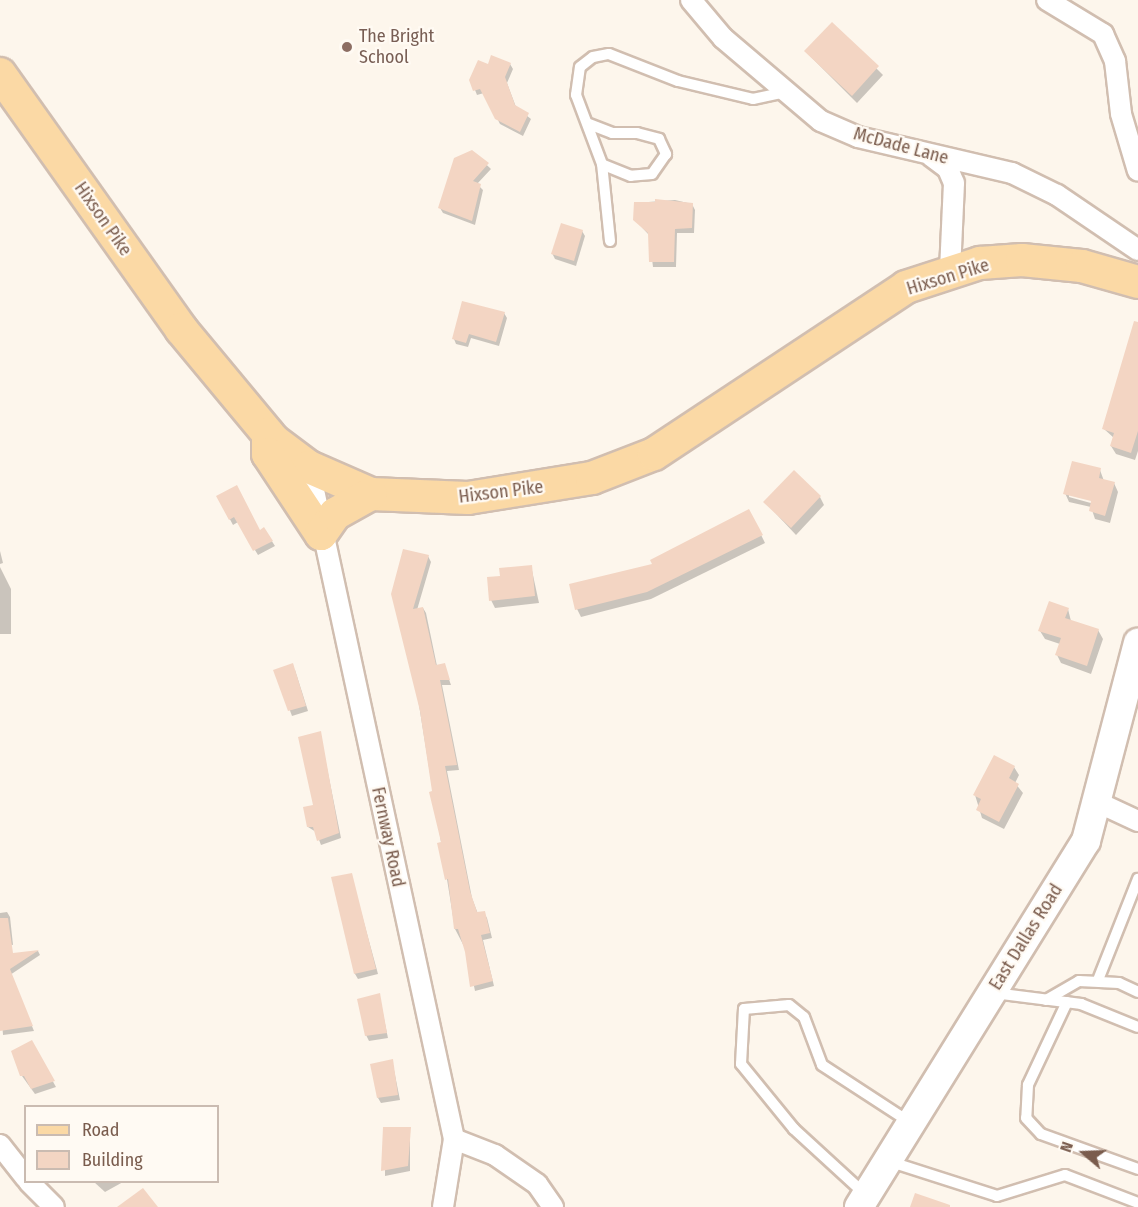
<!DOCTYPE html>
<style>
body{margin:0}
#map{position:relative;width:1138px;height:1207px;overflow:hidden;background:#fdf6ec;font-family:"Fira Sans Condensed",sans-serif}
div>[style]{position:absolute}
.shadow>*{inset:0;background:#0003}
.building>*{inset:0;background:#f3d5c3}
.roads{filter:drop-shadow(2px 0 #d1beb0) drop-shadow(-2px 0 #d1beb0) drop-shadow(0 2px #d1beb0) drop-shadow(0 -2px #d1beb0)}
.lane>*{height:10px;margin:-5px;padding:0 5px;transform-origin:5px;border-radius:5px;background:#fff}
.street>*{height:20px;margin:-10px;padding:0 10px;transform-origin:10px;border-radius:10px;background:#fff}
.secondary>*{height:28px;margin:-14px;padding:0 14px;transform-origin:14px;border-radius:14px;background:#fff}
.primary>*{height:32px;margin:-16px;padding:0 16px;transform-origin:16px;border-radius:16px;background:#fbd9a5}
.dots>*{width:16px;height:16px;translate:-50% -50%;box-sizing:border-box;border:3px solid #fffaf3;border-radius:50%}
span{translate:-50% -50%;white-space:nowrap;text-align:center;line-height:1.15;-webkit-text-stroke:4.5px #fffaf3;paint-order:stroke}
.education-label{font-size:18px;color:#785e54}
.left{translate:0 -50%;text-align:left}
.street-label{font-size:18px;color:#7a5c4d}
.legend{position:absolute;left:24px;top:1105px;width:195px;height:78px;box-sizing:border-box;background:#fffaf3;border:2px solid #cabbb1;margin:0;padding:8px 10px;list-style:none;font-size:18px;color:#7a5c4d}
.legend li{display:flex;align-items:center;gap:12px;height:30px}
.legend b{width:30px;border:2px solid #cabbb1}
.north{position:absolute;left:1054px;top:1123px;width:60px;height:60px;-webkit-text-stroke:4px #fffaf3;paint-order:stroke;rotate:289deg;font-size:16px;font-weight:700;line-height:24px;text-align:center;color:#7a5c4d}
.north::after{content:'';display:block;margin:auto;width:21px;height:27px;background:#7a5c4d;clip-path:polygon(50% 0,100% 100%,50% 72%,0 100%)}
</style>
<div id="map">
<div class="shadow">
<div style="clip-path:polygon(832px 24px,883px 75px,857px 103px,806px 52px)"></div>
<div style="clip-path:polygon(510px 64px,513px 69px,507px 83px,516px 107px,531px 119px,523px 136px,500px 124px,484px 93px,477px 95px,475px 90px)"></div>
<div style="clip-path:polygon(472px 151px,491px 169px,477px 184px,483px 190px,475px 225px,443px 213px,440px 208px)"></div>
<div style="clip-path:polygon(675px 200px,692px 204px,695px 210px,694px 233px,677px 233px,676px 267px,653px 267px,649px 235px,635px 220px,635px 203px)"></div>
<div style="clip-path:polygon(582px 231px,585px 236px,576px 266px,555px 259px,552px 253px)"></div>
<div style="clip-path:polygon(504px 313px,507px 318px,499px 346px,471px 338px,468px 347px,456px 344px,454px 339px)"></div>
<div style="clip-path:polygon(1138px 338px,1138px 451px,1135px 460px,1116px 454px,1111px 446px,1114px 438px,1104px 429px)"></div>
<div style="clip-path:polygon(evenodd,1100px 470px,1104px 481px,1114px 483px,1118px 492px,1110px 523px,1095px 519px,1091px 507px,1069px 502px,1065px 493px,1100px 470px,1069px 494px,1099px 502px,1098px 505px,1069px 497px,1069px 494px)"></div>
<div style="clip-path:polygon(237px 487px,259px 532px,264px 529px,275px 546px,258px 555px,238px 522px,233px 525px,218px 497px)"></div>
<div style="clip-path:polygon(820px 497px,824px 505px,796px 535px,765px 502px)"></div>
<div style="clip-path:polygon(753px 518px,765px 543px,651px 599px,581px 617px,577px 609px,654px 565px)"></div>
<div style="clip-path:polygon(0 551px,3px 563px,0 564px)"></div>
<div style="clip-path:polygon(428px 556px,431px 562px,417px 610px,423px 608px,426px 613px,437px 666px,444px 665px,451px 685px,442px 685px,459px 770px,447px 771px,472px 898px,478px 914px,484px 913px,487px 918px,492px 938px,483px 940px,494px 986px,475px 991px,467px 952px,455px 929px,418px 699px,392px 594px)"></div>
<div style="clip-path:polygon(531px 566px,539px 603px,495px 608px,491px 600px,502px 577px)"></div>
<div style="clip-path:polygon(0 567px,11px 589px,11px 634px,0 634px)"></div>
<div style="clip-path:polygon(1068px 609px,1071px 621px,1098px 630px,1103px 639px,1091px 674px,1061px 663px,1057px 655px,1060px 644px,1045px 639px,1040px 631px)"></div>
<div style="clip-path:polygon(295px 670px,308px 711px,292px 716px,275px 671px)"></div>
<div style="clip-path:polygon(320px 733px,341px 838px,321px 845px,316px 832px,308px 827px,315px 806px)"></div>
<div style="clip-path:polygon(1014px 767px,1019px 775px,1015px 783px,1023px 793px,1004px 829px,982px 818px,975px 795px)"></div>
<div style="clip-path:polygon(351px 875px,378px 974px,358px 979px,355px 974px)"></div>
<div style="clip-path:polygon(7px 912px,10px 917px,13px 945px,0 943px,0 913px)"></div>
<div style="clip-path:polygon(38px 951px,40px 955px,10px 975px,0 972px,0 956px)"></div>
<div style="clip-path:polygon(18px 992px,34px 1031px,3px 1035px,0 994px)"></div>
<div style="clip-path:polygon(379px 995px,388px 1038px,369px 1041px,366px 1035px)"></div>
<div style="clip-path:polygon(31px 1042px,56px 1087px,35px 1094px,22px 1076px)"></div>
<div style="clip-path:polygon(392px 1060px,400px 1100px,381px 1103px,378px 1098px)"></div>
<div style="clip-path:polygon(385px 1129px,410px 1129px,410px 1171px,385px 1176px)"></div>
<div style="clip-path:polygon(94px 1182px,123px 1182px,105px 1192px)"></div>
</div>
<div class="building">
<div style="clip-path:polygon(832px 22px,879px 66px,852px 96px,804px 51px)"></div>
<div style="clip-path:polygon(491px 55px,511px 63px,505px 77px,515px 105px,529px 113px,520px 132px,495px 119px,480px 89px,473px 91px,469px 80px,478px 60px,488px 64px)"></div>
<div style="clip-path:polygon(472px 150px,489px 163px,473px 181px,481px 184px,472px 221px,438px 208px,454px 158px)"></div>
<div style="clip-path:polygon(655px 199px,693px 203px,692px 228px,675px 229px,674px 262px,649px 262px,648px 233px,633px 220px,634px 202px,655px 202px)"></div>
<div style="clip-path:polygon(561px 223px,583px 230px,574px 261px,551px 254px)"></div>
<div style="clip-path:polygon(462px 301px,505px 312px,496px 342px,469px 334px,466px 343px,452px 339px)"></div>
<div style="clip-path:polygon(1134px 321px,1138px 322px,1138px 431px,1131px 453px,1110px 446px,1114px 433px,1102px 429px)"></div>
<div style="clip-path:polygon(1072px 461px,1101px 468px,1099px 478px,1115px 482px,1105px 516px,1089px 511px,1091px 501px,1063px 494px)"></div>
<div style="clip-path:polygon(794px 470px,821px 496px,791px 528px,763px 502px)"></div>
<div style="clip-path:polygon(237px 485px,260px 530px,264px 527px,273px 541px,253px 551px,234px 517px,229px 520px,216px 496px)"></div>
<div style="clip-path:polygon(749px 509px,763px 535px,647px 592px,575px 610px,569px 584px,652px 564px,650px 560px)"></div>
<div style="clip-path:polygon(403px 549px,429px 555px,413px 609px,423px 607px,436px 665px,445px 663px,450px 680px,440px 680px,457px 765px,445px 766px,470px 891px,477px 912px,485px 911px,490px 933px,481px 935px,493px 981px,470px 987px,465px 952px,458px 929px,454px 929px,448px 879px,445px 880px,437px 843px,441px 842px,429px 792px,432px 791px,420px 711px,391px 594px)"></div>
<div style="clip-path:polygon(532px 565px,535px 596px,489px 601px,487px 577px,500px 576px,499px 568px)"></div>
<div style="clip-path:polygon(1049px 601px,1069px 608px,1065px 618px,1099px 629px,1087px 666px,1055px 655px,1061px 638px,1038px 631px)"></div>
<div style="clip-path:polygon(293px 663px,306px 706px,288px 711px,273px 670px)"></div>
<div style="clip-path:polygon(321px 731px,339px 833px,317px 841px,313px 827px,307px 827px,303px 807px,313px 805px,298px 737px)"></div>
<div style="clip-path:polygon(994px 755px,1015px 766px,1009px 778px,1019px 784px,999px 822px,976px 810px,981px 799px,973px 795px)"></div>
<div style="clip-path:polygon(352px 873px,376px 969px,354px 974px,331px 877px)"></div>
<div style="clip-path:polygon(0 918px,8px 918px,13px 953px,39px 950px,10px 969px,33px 1026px,0 1031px)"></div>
<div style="clip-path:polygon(380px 993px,387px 1033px,365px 1036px,357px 999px)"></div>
<div style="clip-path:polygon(32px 1040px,55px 1081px,31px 1089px,24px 1076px,20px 1076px,11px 1051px)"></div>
<div style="clip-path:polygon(393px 1059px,398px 1095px,377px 1098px,370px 1064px)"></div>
<div style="clip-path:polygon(383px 1127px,411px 1127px,408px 1166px,381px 1171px)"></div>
<div style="clip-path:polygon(143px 1188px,158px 1207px,117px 1207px)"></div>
<div style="clip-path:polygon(915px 1193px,950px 1205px,950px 1207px,910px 1207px)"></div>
</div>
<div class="roads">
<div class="lane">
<div style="left:589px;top:124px;width:25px;rotate:21deg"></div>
<div style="left:612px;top:133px;width:25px"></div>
<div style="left:637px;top:133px;width:23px;rotate:15deg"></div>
<div style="left:659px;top:139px;width:17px;rotate:65deg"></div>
<div style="left:666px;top:154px;width:24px;rotate:125deg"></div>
<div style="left:652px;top:174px;width:21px;rotate:175deg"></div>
<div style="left:631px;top:176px;width:31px;rotate:-158deg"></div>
<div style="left:610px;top:241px;width:77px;rotate:-95.9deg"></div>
<div style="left:602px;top:164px;width:74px;rotate:-110.6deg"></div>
<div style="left:576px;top:95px;width:28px;rotate:-82deg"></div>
<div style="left:580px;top:67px;width:16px;rotate:-38deg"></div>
<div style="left:593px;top:57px;width:16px;rotate:-11deg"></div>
<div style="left:609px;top:54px;width:74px;rotate:21.4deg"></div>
<div style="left:678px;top:81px;width:77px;rotate:13.5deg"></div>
<div style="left:753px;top:99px;width:33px;rotate:-12deg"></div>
<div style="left:1098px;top:980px;width:109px;rotate:-68.4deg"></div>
<div style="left:994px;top:993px;width:88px;rotate:7.2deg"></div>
<div style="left:1081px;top:1004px;width:61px;rotate:22deg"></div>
<div style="left:1046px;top:1000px;width:38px;rotate:-30deg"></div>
<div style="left:1079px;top:981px;width:40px;rotate:2.9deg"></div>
<div style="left:1119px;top:983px;width:21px;rotate:25deg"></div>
<div style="left:1067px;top:1002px;width:92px;rotate:115.2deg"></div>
<div style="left:1028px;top:1085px;width:33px;rotate:93deg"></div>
<div style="left:1026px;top:1118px;width:22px;rotate:47deg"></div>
<div style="left:1041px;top:1134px;width:103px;rotate:19.8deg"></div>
<div style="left:888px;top:1161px;width:114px;rotate:17.8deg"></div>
<div style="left:997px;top:1196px;width:71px;rotate:-17.2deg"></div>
<div style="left:1065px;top:1175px;width:78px;rotate:21deg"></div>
<div style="left:866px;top:1195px;width:98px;rotate:-137.5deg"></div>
<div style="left:794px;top:1129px;width:84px;rotate:-129.2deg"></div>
<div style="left:741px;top:1064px;width:55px;rotate:-86.9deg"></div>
<div style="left:744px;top:1009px;width:45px;rotate:-5.1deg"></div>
<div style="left:789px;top:1005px;width:19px;rotate:39deg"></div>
<div style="left:804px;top:1017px;width:51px;rotate:69.4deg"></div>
<div style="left:822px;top:1065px;width:106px;rotate:33.1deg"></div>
</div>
<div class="street">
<div style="left:691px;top:0;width:50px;rotate:49.9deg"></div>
<div style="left:723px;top:38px;width:128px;rotate:40.3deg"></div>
<div style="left:821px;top:121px;width:40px;rotate:23.4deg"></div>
<div style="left:858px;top:137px;width:158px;rotate:13.2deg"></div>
<div style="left:1012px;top:173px;width:50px;rotate:26.1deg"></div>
<div style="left:1057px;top:195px;width:98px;rotate:34.2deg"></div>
<div style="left:1047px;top:0;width:66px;rotate:31.3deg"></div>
<div style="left:1103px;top:34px;width:30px;rotate:66deg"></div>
<div style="left:1115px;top:61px;width:53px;rotate:83.5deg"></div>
<div style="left:1121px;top:114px;width:59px;rotate:73.4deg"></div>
<div style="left:931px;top:156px;width:21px;rotate:37deg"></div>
<div style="left:948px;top:169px;width:15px;rotate:67deg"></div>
<div style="left:954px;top:183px;width:89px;rotate:92.6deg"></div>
<div style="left:309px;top:467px;width:687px;rotate:77.82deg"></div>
<div style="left:454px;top:1139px;width:69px;rotate:99.2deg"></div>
<div style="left:1097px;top:802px;width:45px;rotate:24.9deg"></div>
<div style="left:454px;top:1139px;width:44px;rotate:21.3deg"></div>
<div style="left:495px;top:1155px;width:51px;rotate:34.6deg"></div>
<div style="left:537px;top:1184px;width:28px;rotate:55deg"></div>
<div style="left:0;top:1145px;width:42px;rotate:51.8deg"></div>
<div style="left:29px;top:1182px;width:35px;rotate:45deg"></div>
</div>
<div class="secondary">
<div style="left:859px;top:1207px;width:431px;rotate:-58.2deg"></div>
<div style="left:1086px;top:841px;width:205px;rotate:-75.3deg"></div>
</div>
<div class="primary">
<div style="left:0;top:74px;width:313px;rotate:54.6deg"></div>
<div style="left:181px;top:329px;width:144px;rotate:50.3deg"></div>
<div style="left:273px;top:440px;width:45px;rotate:36.9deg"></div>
<div style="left:309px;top:467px;width:68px;rotate:23.5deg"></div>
<div style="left:371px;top:494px;width:97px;rotate:2.4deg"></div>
<div style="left:468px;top:498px;width:126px;rotate:-9.2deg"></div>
<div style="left:592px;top:478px;width:66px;rotate:-21.2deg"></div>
<div style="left:654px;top:454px;width:302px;rotate:-33.5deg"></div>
<div style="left:906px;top:287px;width:78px;rotate:-18deg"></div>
<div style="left:980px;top:263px;width:42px;rotate:-4.1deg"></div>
<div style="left:1022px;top:260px;width:60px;rotate:5.7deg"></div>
<div style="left:1082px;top:266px;width:58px;rotate:15.9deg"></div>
<div style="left:268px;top:434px;width:20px;rotate:90deg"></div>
<div style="left:268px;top:454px;width:96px;rotate:56.5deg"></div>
<div style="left:321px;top:534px;width:24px;rotate:-55deg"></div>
<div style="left:335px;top:514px;width:41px;rotate:-29.1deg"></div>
</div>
</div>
<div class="dots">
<div style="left:347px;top:47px;background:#8d6e63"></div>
</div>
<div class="education-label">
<span class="left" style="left:359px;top:47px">The Bright<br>School</span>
</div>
<div class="street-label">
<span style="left:901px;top:146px;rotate:15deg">McDade Lane</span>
<span style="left:103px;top:219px;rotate:55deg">Hixson Pike</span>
<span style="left:948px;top:277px;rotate:-17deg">Hixson Pike</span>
<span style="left:501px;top:492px;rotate:-7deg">Hixson Pike</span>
<span style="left:388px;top:837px;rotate:78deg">Fernway Road</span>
<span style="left:1026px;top:937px;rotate:-58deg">East Dallas Road</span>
</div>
<ul class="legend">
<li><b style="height:8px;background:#fbd9a5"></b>Road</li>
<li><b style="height:16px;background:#f3d5c3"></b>Building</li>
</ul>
<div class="north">N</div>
</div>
